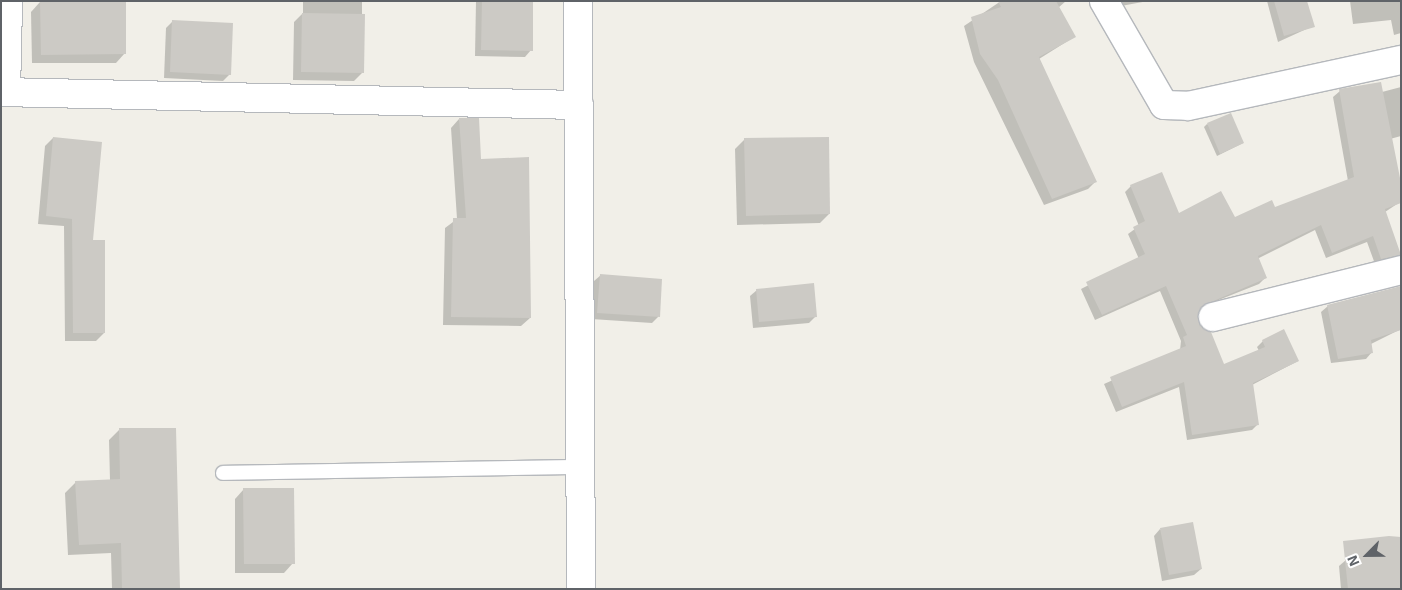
<!DOCTYPE html>
<style>
body{margin:0}
#map{position:relative;width:1402px;height:590px;overflow:hidden;background:#f1efe8;font-family:"Exo 2",sans-serif}
div>[style]{position:absolute}
.shadow>*{inset:0;background:#0003}
.building>*{inset:0;background:#cccac5}
.roads{filter:drop-shadow(1px 0 #b5b8bc) drop-shadow(-1px 0 #b5b8bc) drop-shadow(0 1px #b5b8bc) drop-shadow(0 -1px #b5b8bc)}
.service>*{height:14px;margin:-7px;padding:0 7px;transform-origin:7px;border-radius:7px;background:#fff}
.minor>*{height:28px;margin:-14px;padding:0 14px;transform-origin:14px;border-radius:14px;background:#fff}
span{translate:-50% -50%;white-space:nowrap;text-align:center;line-height:1.15;-webkit-text-stroke:4px #fff;paint-order:stroke}
.frame{position:absolute;inset:0;border:2px solid #5f6368;pointer-events:none}
.north{position:absolute;left:1342px;top:530px;width:50px;height:50px;-webkit-text-stroke:4px #fff;paint-order:stroke;rotate:247deg;font-size:14px;font-weight:700;line-height:20px;text-align:center;color:#5f6368}
.north::after{content:'';display:block;margin:auto;width:18px;height:22px;background:#5f6368;clip-path:polygon(50% 0,100% 100%,50% 72%,0 100%)}
</style>
<div id="map">
<div class="shadow">
<div style="clip-path:polygon(303px 1px,362px 1px,362px 73px,354px 81px,293px 80px,294px 22px,303px 13px)"></div>
<div style="clip-path:polygon(476px 1px,533px 1px,531px 50px,525px 57px,475px 56px)"></div>
<div style="clip-path:polygon(1001px 1px,1066px 1px,1058px 8px,1074px 37px,1039px 59px,1095px 182px,1088px 189px,1044px 205px,974px 62px,964px 26px)"></div>
<div style="clip-path:polygon(1120px 1px,1148px 1px,1121px 6px)"></div>
<div style="clip-path:polygon(1267px 1px,1306px 1px,1313px 26px,1278px 42px)"></div>
<div style="clip-path:polygon(1350px 1px,1401px 1px,1401px 33px,1394px 35px,1391px 20px,1353px 24px)"></div>
<div style="clip-path:polygon(40px 2px,125px 53px,116px 63px,32px 63px,31px 12px)"></div>
<div style="clip-path:polygon(173px 21px,230px 74px,223px 81px,164px 78px,166px 28px)"></div>
<div style="clip-path:polygon(1401px 87px,1401px 136px,1390px 139px,1400px 202px,1385px 212px,1400px 255px,1375px 264px,1367px 242px,1326px 258px,1315px 230px,1257px 259px,1265px 278px,1259px 284px,1201px 307px,1197px 322px,1224px 365px,1259px 351px,1257px 347px,1263px 341px,1298px 361px,1252px 385px,1258px 424px,1252px 430px,1187px 440px,1179px 387px,1116px 412px,1104px 384px,1180px 350px,1181px 341px,1160px 291px,1095px 320px,1081px 289px,1139px 259px,1128px 234px,1139px 226px,1125px 192px,1131px 186px,1179px 215px,1234px 219px,1275px 209px,1348px 181px,1333px 97px,1340px 91px,1382px 92px)"></div>
<div style="clip-path:polygon(459px 119px,480px 161px,530px 318px,521px 326px,443px 325px,445px 228px,457px 219px,451px 128px)"></div>
<div style="clip-path:polygon(1207px 124px,1243px 143px,1217px 156px,1204px 127px)"></div>
<div style="clip-path:polygon(53px 138px,92px 241px,104px 333px,96px 341px,65px 341px,64px 226px,38px 224px,45px 146px)"></div>
<div style="clip-path:polygon(745px 139px,829px 214px,820px 223px,737px 225px,735px 149px)"></div>
<div style="clip-path:polygon(601px 275px,661px 280px,658px 317px,652px 323px,591px 319px,594px 281px)"></div>
<div style="clip-path:polygon(757px 290px,816px 316px,809px 323px,753px 328px,750px 296px)"></div>
<div style="clip-path:polygon(1328px 306px,1401px 329px,1371px 344px,1372px 352px,1366px 359px,1331px 363px,1321px 312px)"></div>
<div style="clip-path:polygon(119px 430px,179px 589px,112px 589px,111px 553px,68px 555px,65px 493px,76px 482px,110px 481px,109px 440px)"></div>
<div style="clip-path:polygon(244px 489px,293px 563px,284px 573px,235px 573px,235px 499px)"></div>
<div style="clip-path:polygon(1160px 529px,1201px 569px,1194px 575px,1162px 581px,1154px 536px)"></div>
<div style="clip-path:polygon(1346px 560px,1401px 589px,1341px 589px,1339px 566px)"></div>
</div>
<div class="building">
<div style="clip-path:polygon(40px 1px,126px 1px,126px 54px,41px 55px)"></div>
<div style="clip-path:polygon(482px 1px,533px 1px,533px 51px,481px 50px)"></div>
<div style="clip-path:polygon(998px 1px,1056px 1px,1076px 37px,1039px 57px,1097px 182px,1052px 199px,998px 80px,980px 54px,971px 17px,1001px 7px)"></div>
<div style="clip-path:polygon(1274px 1px,1307px 1px,1315px 27px,1284px 36px)"></div>
<div style="clip-path:polygon(302px 13px,365px 14px,364px 73px,301px 72px)"></div>
<div style="clip-path:polygon(172px 20px,233px 23px,231px 75px,170px 72px)"></div>
<div style="clip-path:polygon(1381px 82px,1401px 183px,1401px 203px,1385px 209px,1401px 255px,1381px 259px,1373px 236px,1332px 253px,1321px 225px,1258px 256px,1267px 278px,1202px 306px,1198px 321px,1211px 332px,1224px 364px,1265px 347px,1262px 340px,1284px 329px,1299px 361px,1253px 383px,1259px 425px,1192px 435px,1184px 382px,1122px 407px,1110px 377px,1186px 346px,1183px 337px,1187px 335px,1166px 286px,1102px 315px,1086px 282px,1145px 254px,1133px 227px,1145px 221px,1130px 185px,1162px 172px,1179px 213px,1221px 191px,1235px 217px,1272px 200px,1275px 207px,1354px 177px,1339px 89px)"></div>
<div style="clip-path:polygon(1231px 113px,1244px 143px,1220px 154px,1207px 123px)"></div>
<div style="clip-path:polygon(459px 118px,479px 118px,481px 159px,529px 157px,531px 318px,451px 317px,453px 218px,466px 218px)"></div>
<div style="clip-path:polygon(53px 137px,102px 142px,93px 240px,105px 240px,105px 333px,73px 333px,72px 219px,46px 216px)"></div>
<div style="clip-path:polygon(829px 137px,830px 214px,746px 216px,744px 138px)"></div>
<div style="clip-path:polygon(600px 274px,662px 279px,660px 317px,597px 313px)"></div>
<div style="clip-path:polygon(814px 283px,817px 317px,759px 322px,756px 289px)"></div>
<div style="clip-path:polygon(1401px 286px,1401px 330px,1371px 340px,1373px 353px,1338px 359px,1327px 305px)"></div>
<div style="clip-path:polygon(119px 428px,176px 428px,180px 589px,122px 589px,121px 543px,79px 545px,75px 481px,120px 479px)"></div>
<div style="clip-path:polygon(243px 488px,294px 488px,295px 564px,244px 564px)"></div>
<div style="clip-path:polygon(1193px 522px,1202px 569px,1169px 575px,1160px 528px)"></div>
<div style="clip-path:polygon(1389px 536px,1401px 537px,1401px 589px,1348px 589px,1343px 541px)"></div>
</div>
<div class="roads">
<div class="service">
<div style="left:223px;top:473px;width:357px;rotate:-1deg"></div>
</div>
<div class="minor">
<div style="left:578px;top:1px;width:588px;rotate:89.71deg"></div>
<div style="left:1104px;top:1px;width:120px;rotate:60deg"></div>
<div style="left:1164px;top:105px;width:24px;rotate:2deg"></div>
<div style="left:1188px;top:106px;width:218px;rotate:-12.2deg"></div>
<div style="left:1px;top:92px;width:578px;rotate:1.29deg"></div>
<div style="left:6px;top:92px;width:91px;rotate:-88.7deg"></div>
<div style="left:1213px;top:317px;width:194px;rotate:-14deg"></div>
</div>
</div>
<div class="frame"></div>
<div class="north">N</div>
</div>
